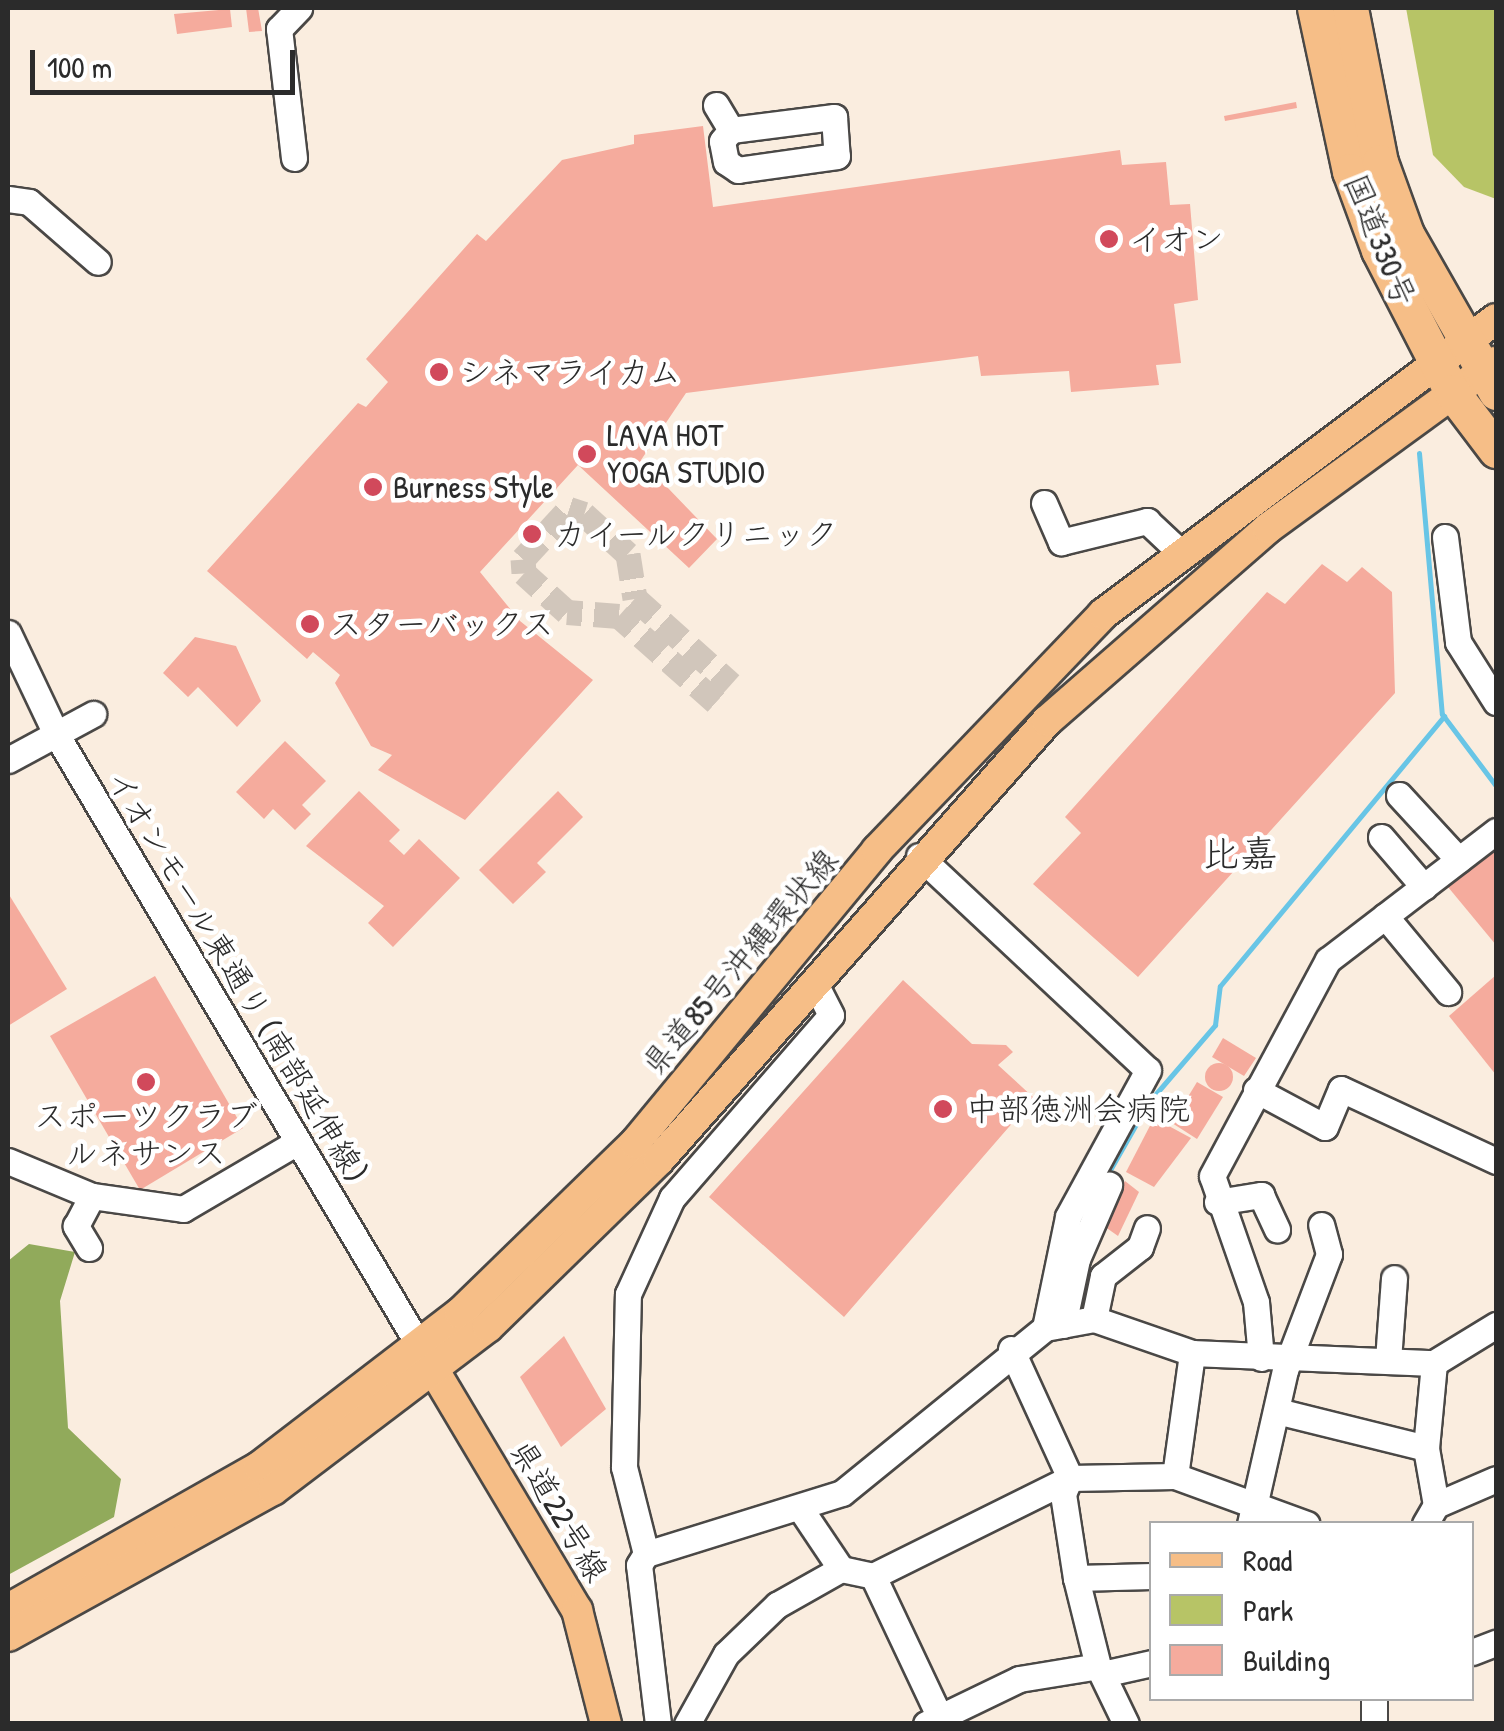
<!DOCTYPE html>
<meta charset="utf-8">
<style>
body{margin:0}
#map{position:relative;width:1504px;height:1731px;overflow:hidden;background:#faeddf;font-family:"Patrick Hand","Klee One",sans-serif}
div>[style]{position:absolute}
.green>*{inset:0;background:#b7c466}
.forest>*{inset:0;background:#91aa5b}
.stream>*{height:5px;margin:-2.5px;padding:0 2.5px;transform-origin:2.5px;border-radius:2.5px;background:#68c5e6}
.building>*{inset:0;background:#f5ab9d}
.round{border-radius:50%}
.minor-tunnel>*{height:25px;margin-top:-12.5px;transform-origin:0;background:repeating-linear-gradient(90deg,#d1c6bb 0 25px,transparent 0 37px)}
.roads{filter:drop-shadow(2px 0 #4a4846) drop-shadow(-2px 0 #4a4846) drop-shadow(0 2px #4a4846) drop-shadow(0 -2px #4a4846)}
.minor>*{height:25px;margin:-12.5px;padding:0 12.5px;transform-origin:12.5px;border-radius:12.5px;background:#fff}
.major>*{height:30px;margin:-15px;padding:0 15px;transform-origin:15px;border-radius:15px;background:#f6be87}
.highway>*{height:35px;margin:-17.5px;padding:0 17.5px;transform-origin:17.5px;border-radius:17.5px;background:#f6be87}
.dots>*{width:28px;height:28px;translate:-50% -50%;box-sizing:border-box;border:5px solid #fff;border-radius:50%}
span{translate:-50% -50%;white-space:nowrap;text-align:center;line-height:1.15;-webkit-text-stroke:9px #fff;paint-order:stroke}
.poi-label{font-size:32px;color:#2b2b2b}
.left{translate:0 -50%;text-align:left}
.street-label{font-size:32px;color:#2b2b2b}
.quarter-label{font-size:38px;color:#2b2b2b}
.frame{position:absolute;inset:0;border:10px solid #2b2b2b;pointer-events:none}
.legend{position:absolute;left:1149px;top:1521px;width:325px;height:180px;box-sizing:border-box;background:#fff;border:2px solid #aaa;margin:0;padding:12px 18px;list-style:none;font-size:30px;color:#2b2b2b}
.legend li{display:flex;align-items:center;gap:20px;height:50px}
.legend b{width:50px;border:2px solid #aaa}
.scale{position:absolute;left:30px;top:50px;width:265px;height:45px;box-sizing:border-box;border:5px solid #2b2b2b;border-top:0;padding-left:12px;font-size:30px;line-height:35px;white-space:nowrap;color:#2b2b2b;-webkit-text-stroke:8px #fff;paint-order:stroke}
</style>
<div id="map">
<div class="green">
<div style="clip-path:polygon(1406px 8px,1496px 8px,1496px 199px,1464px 187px,1433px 155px)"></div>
</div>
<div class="forest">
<div style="clip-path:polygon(29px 1244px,75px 1252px,60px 1301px,68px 1428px,121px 1479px,114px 1517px,8px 1575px,8px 1261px)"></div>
</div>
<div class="stream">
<div style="left:1419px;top:453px;width:262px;rotate:85deg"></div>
<div style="left:1442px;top:714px;width:90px;rotate:53.1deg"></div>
<div style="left:1106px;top:1177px;width:85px;rotate:-60.4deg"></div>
<div style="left:1148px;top:1103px;width:103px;rotate:-49.3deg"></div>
<div style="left:1215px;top:1025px;width:39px;rotate:-83deg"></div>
<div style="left:1220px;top:986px;width:351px;rotate:-50.3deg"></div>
</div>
<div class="building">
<div style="clip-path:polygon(246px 8px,258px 8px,262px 31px,249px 32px)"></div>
<div style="clip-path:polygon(230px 9px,232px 27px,177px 34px,174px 14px)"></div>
<div style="clip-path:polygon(1296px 102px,1297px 108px,1225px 121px,1224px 116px)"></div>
<div style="clip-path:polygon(703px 126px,713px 207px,1120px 150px,1122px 165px,1166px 162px,1170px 205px,1190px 204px,1198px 300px,1174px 304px,1181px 363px,1156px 365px,1159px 385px,1071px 392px,1069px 371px,981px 376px,978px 356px,686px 393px,641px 460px,717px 539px,689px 568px,578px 465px,480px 572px,520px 621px,593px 680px,465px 820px,378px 770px,392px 755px,371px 746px,335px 683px,340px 675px,313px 652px,307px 659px,207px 571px,358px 403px,366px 407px,388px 382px,366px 359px,477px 234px,486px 241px,562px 160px,634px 144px,634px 135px)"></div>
<div style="clip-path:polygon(1322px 564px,1347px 582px,1362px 567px,1392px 592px,1395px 693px,1138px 977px,1033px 884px,1081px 833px,1065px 817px,1267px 592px,1285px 604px)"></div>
<div style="clip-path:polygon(195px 637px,236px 646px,261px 701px,237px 727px,198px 687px,188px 697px,163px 673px)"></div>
<div style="clip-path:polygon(285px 741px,326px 781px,302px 805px,311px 814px,295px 830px,273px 809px,264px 819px,236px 792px)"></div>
<div style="clip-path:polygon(359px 791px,400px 830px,389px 841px,404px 855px,419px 839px,460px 878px,393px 947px,368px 923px,384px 906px,306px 846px)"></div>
<div style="clip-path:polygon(558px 791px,583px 817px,537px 863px,546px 872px,513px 904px,479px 870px)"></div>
<div style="clip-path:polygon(1496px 847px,1496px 945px,1448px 887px)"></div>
<div style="clip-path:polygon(8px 893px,67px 989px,8px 1026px)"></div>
<div style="clip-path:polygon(1496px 975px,1496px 1075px,1449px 1016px)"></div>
<div style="clip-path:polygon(155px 976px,243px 1128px,140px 1190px,50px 1036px)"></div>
<div style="clip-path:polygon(903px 980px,972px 1044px,1006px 1045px,1013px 1052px,998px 1065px,1034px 1098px,844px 1317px,709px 1197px)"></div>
<div style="clip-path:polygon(1223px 1038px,1256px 1058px,1244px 1076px,1212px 1057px)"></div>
<div class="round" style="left:1205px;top:1063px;width:28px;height:28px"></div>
<div style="clip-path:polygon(1197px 1082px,1223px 1097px,1197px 1139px,1172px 1123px)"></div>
<div style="clip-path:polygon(1154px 1118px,1191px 1138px,1154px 1187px,1126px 1172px)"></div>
<div style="clip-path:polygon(1125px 1181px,1139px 1192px,1118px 1236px,1101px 1224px)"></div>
<div style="clip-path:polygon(564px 1336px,606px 1409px,561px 1447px,520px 1377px)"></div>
</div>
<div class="minor-tunnel">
<div style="left:716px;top:702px;width:130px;rotate:-138.4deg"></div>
<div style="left:619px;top:616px;width:52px;rotate:-175.6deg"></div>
<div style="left:567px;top:612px;width:58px;rotate:-137.8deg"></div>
<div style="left:524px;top:573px;width:14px;rotate:-94deg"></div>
<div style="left:523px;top:559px;width:68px;rotate:-47.4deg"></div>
<div style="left:569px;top:509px;width:16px;rotate:18deg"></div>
<div style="left:584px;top:514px;width:59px;rotate:42.3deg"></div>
<div style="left:628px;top:554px;width:45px;rotate:81deg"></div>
<div style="left:635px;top:598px;width:129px;rotate:41.9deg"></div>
</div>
<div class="roads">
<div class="minor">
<div style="left:716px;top:105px;width:29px;rotate:59deg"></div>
<div style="left:834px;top:117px;width:39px;rotate:86deg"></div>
<div style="left:837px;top:156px;width:100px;rotate:172deg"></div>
<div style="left:738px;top:170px;width:14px;rotate:-146deg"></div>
<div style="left:726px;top:162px;width:21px;rotate:-101deg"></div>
<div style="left:722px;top:141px;width:14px;rotate:-51deg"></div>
<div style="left:731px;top:130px;width:104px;rotate:-7.2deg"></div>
<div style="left:294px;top:158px;width:130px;rotate:-96.6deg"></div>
<div style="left:279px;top:29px;width:29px;rotate:-46deg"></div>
<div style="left:8px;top:199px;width:21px;rotate:8deg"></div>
<div style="left:29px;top:202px;width:91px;rotate:41deg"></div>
<div style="left:1044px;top:503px;width:43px;rotate:66.4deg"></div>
<div style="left:1061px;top:542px;width:89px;rotate:-13.7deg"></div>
<div style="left:1147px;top:521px;width:44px;rotate:43.2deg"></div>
<div style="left:1445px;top:537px;width:106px;rotate:82.9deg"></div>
<div style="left:1458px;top:642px;width:71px;rotate:57.7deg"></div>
<div style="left:8px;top:633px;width:112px;rotate:64.6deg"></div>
<div style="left:56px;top:734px;width:713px;rotate:59.3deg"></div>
<div style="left:8px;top:760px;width:97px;rotate:-28.4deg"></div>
<div style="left:1399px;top:795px;width:88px;rotate:47.3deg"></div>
<div style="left:1381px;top:837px;width:66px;rotate:49.3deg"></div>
<div style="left:919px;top:856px;width:313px;rotate:43.1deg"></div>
<div style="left:1148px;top:1070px;width:167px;rotate:118.6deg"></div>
<div style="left:1068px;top:1217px;width:113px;rotate:101.7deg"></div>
<div style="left:1385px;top:916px;width:99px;rotate:50.3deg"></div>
<div style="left:1256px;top:1090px;width:78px;rotate:28.2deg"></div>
<div style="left:1325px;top:1127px;width:41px;rotate:-67.2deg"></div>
<div style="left:1341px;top:1089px;width:171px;rotate:24.9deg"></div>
<div style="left:8px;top:1161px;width:91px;rotate:22.6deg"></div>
<div style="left:92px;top:1196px;width:92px;rotate:8.1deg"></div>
<div style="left:183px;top:1209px;width:132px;rotate:-30.4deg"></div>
<div style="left:1217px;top:1202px;width:45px;rotate:-9deg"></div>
<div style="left:1261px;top:1195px;width:38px;rotate:65deg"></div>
<div style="left:89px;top:1248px;width:26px;rotate:-121deg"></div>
<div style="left:76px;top:1226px;width:34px;rotate:-62deg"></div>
<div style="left:1094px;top:1319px;width:44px;rotate:-78.2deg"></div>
<div style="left:1103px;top:1276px;width:47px;rotate:-38.1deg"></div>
<div style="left:1140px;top:1247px;width:20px;rotate:-70deg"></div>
<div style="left:1063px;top:1325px;width:67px;rotate:-78deg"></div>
<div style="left:1077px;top:1259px;width:81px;rotate:-66.6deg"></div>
<div style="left:1011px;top:1349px;width:142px;rotate:65.4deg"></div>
<div style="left:1070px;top:1478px;width:17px;rotate:114deg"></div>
<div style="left:1063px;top:1494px;width:85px;rotate:81.2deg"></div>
<div style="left:1076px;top:1578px;width:91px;rotate:76deg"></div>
<div style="left:1098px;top:1666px;width:64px;rotate:64.2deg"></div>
<div style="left:1261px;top:1358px;width:56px;rotate:-95.1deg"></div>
<div style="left:1256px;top:1302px;width:133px;rotate:-109.2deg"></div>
<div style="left:1212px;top:1176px;width:245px;rotate:-61.8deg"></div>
<div style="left:1328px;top:960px;width:212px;rotate:-37.5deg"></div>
<div style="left:1388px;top:1360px;width:82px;rotate:-85.8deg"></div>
<div style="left:1281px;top:1412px;width:149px;rotate:13.9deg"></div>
<div style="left:1175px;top:1476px;width:124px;rotate:-82.1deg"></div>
<div style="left:1436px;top:1505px;width:65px;rotate:-23.4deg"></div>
<div style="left:802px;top:1511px;width:70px;rotate:56.1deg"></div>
<div style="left:1250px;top:1524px;width:158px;rotate:-77.2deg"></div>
<div style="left:1285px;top:1370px;width:124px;rotate:-69.2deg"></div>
<div style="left:1329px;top:1254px;width:30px;rotate:-105deg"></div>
<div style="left:1425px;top:1524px;width:22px;rotate:-60deg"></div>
<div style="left:1436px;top:1505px;width:58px;rotate:-100deg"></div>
<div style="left:1426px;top:1448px;width:85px;rotate:-84.6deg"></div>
<div style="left:646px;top:1554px;width:90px;rotate:-104.2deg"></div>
<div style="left:624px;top:1467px;width:173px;rotate:-88.7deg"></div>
<div style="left:628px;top:1294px;width:106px;rotate:-65.4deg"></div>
<div style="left:672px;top:1198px;width:242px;rotate:-49deg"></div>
<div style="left:831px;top:1015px;width:38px;rotate:-117deg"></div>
<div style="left:873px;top:1576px;width:164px;rotate:64.7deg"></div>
<div style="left:1076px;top:1578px;width:76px;rotate:-1.5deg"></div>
<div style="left:1472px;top:1652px;width:26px;rotate:-21deg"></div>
<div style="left:1107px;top:1673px;width:46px;rotate:-12.5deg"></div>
<div style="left:1374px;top:1698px;width:26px;rotate:90deg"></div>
<div style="left:658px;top:1724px;width:160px;rotate:-96.8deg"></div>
<div style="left:639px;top:1565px;width:13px;rotate:-58deg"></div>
<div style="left:646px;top:1554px;width:205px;rotate:-17.3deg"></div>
<div style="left:842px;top:1493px;width:262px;rotate:-39.1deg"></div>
<div style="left:1045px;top:1328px;width:50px;rotate:-10.4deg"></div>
<div style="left:1094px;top:1319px;width:104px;rotate:19.1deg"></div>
<div style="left:1192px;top:1353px;width:242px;rotate:2.4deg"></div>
<div style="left:1434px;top:1363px;width:73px;rotate:-31.5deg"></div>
<div style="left:687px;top:1724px;width:80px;rotate:-60.9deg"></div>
<div style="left:726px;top:1654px;width:71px;rotate:-43.9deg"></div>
<div style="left:777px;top:1605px;width:73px;rotate:-29.4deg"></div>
<div style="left:841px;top:1569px;width:33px;rotate:12deg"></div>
<div style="left:873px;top:1576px;width:220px;rotate:-26.4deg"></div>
<div style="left:1070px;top:1478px;width:105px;rotate:-1.1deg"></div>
<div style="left:1175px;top:1476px;width:140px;rotate:20deg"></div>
<div style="left:926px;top:1724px;width:103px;rotate:-25.8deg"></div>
<div style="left:1019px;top:1679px;width:80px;rotate:-9.3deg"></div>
</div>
<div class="major">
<div style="left:426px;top:1357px;width:295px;rotate:59.2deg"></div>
<div style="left:577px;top:1610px;width:118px;rotate:75.7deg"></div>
<div style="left:8px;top:1609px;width:288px;rotate:-29.5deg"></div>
<div style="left:259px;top:1467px;width:253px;rotate:-37.5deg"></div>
<div style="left:460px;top:1313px;width:244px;rotate:-44.2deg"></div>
<div style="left:635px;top:1143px;width:380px;rotate:-50.4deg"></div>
<div style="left:877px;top:850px;width:327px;rotate:-46.2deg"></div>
<div style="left:1103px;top:614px;width:491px;rotate:-36.9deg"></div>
<div style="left:8px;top:1636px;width:303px;rotate:-28.9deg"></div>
<div style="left:273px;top:1490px;width:270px;rotate:-37.2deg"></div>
<div style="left:488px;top:1327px;width:239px;rotate:-44.3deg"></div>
<div style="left:659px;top:1160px;width:586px;rotate:-48.53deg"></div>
<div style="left:1047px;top:721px;width:293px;rotate:-41.1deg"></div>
<div style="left:1268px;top:528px;width:282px;rotate:-36.1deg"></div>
</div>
<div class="highway">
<div style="left:1315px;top:8px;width:167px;rotate:77.9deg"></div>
<div style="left:1350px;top:171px;width:84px;rotate:69.8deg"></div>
<div style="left:1379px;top:250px;width:160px;rotate:62.8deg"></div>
<div style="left:1452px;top:392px;width:73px;rotate:52.8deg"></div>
<div style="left:1350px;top:8px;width:157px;rotate:79deg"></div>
<div style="left:1380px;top:162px;width:77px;rotate:70.1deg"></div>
<div style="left:1406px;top:234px;width:182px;rotate:60.3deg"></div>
</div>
</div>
<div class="dots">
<div style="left:1109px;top:239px;background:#d1495b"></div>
<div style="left:439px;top:372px;background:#d1495b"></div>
<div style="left:587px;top:454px;background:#d1495b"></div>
<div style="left:373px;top:487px;background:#d1495b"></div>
<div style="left:532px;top:534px;background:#d1495b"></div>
<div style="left:310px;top:624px;background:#d1495b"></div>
<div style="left:146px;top:1082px;background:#d1495b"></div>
<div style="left:943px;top:1109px;background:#d1495b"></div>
</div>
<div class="poi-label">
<span class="left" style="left:1129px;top:239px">イオン</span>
<span class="left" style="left:459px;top:372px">シネマライカム</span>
<span class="left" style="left:607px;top:454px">LAVA HOT<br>YOGA STUDIO</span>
<span class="left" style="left:393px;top:487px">Burness Style</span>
<span class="left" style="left:554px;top:534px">カイールクリニック</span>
<span class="left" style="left:330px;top:624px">スターバックス</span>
<span class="left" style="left:966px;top:1109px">中部徳洲会病院</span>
<span style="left:146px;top:1135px">スポーツクラブ<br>ルネサンス</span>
</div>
<div class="street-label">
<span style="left:1380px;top:240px;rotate:68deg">国道330号</span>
<span style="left:740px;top:962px;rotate:-50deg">県道85号沖縄環状線</span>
<span style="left:237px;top:976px;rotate:59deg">イオンモール東通り (南部延伸線)</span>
<span style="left:559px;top:1511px;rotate:59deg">県道22号線</span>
</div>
<div class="quarter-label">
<span style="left:1240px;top:854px">比嘉</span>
</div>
<div class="frame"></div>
<ul class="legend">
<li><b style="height:12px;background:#f6be87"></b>Road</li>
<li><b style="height:28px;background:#b7c466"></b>Park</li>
<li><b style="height:28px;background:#f5ab9d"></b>Building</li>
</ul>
<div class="scale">100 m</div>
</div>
